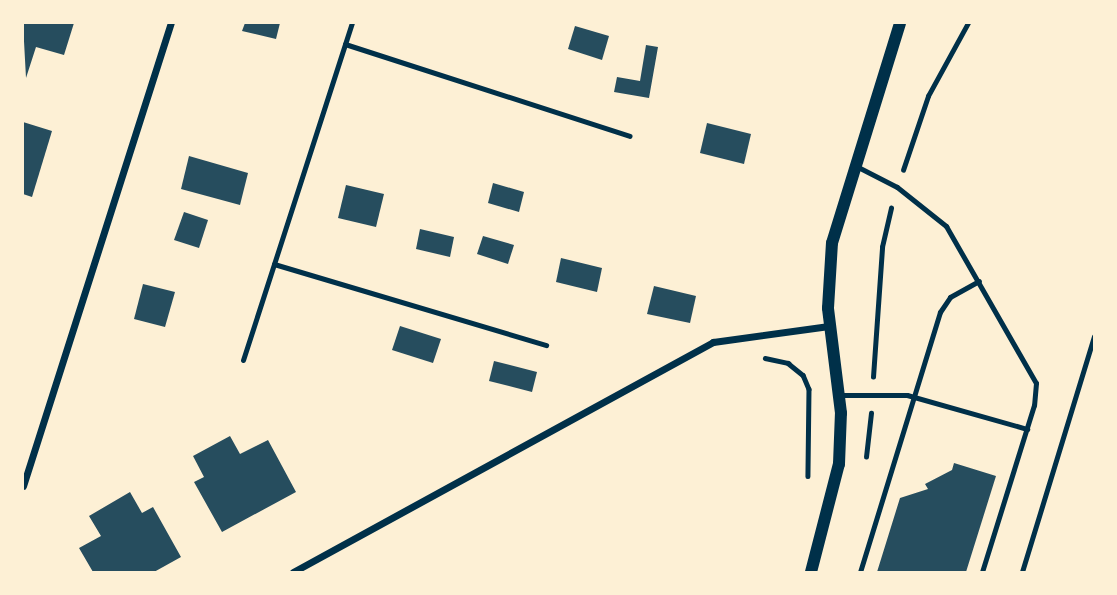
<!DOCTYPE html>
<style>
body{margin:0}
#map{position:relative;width:1117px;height:595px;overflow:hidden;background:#fdf0d5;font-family:"Exo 2",sans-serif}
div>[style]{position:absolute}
.building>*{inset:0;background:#264d5e}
.path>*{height:4.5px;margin:-2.25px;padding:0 2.25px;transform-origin:2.25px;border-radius:2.25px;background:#003049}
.service>*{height:5px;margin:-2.5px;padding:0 2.5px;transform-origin:2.5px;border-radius:2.5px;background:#003049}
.minor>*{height:7px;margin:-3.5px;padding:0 3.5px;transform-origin:3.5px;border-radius:3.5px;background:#003049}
.tertiary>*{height:12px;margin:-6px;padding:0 6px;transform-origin:6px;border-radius:6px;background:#003049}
span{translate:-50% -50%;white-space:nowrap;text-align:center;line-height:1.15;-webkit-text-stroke:5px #fdf0d5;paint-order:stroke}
.frame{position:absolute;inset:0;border:24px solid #fdf0d5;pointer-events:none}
</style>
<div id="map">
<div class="building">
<div style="clip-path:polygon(23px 23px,74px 23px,64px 55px,36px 47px,26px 78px)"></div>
<div style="clip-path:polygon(245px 23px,280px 23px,276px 39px,242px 31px)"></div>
<div style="clip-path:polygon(575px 26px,609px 36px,602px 60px,568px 49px)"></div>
<div style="clip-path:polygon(646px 45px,658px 47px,649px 98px,614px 92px,617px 77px,640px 81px)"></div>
<div style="clip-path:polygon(23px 122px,52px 131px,32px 197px,23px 194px)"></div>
<div style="clip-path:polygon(707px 123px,751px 134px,744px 164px,700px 153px)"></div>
<div style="clip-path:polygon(189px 156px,248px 173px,240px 205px,181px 189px)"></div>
<div style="clip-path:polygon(493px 183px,524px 192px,519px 212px,488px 203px)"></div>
<div style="clip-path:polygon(346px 185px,384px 194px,376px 227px,338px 218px)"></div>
<div style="clip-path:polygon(184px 212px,208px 220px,199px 248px,174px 240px)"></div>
<div style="clip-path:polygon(420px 229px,454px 237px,450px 257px,416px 249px)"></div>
<div style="clip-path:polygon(483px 236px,514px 245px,508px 264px,477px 254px)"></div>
<div style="clip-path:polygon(561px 258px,602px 268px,597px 292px,556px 282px)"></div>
<div style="clip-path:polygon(143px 284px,175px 292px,165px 327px,134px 319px)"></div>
<div style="clip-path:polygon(654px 286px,696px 296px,690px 323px,647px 314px)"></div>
<div style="clip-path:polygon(400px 326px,441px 339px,433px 363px,392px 350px)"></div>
<div style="clip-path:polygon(494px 361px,537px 372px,532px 392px,489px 381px)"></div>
<div style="clip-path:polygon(230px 436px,240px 454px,268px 440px,296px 492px,222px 532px,194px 482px,204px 477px,193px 456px)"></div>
<div style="clip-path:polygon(954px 463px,996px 476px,966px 572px,877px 572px,900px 498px,928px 489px,925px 484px,952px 470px)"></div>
<div style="clip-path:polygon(130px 492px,142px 513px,153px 507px,181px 557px,154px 572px,93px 572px,79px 548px,101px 536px,89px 516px)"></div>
</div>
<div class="path">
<div style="left:903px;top:170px;width:78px;rotate:-71.3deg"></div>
<div style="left:928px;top:96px;width:83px;rotate:-61.3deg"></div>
<div style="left:765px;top:358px;width:24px;rotate:12deg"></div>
<div style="left:788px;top:363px;width:19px;rotate:39deg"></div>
<div style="left:803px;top:375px;width:15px;rotate:67deg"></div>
<div style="left:809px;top:389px;width:87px;rotate:90.7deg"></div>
<div style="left:873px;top:377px;width:130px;rotate:-86deg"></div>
<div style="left:882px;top:247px;width:40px;rotate:-77deg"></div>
<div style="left:866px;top:457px;width:44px;rotate:-83.5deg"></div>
<div style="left:1022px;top:572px;width:246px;rotate:-73deg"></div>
</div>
<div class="service">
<div style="left:345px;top:44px;width:299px;rotate:17.9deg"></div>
<div style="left:856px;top:166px;width:46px;rotate:27.1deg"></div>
<div style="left:897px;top:187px;width:63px;rotate:38.5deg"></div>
<div style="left:946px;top:226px;width:181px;rotate:60.2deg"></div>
<div style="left:1036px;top:383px;width:22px;rotate:95deg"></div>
<div style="left:1034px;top:405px;width:175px;rotate:107.3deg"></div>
<div style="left:274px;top:264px;width:284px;rotate:16.6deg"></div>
<div style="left:243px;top:360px;width:354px;rotate:-72.1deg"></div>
<div style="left:839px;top:395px;width:68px"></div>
<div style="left:907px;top:395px;width:125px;rotate:15.8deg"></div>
<div style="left:860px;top:572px;width:272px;rotate:-72.9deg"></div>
<div style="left:940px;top:312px;width:18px;rotate:-56deg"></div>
<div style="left:950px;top:297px;width:33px;rotate:-29deg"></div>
</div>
<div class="minor">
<div style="left:23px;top:486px;width:486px;rotate:-72.3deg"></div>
<div style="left:293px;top:572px;width:479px;rotate:-28.7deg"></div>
<div style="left:713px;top:342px;width:117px;rotate:-7.9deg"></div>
</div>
<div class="tertiary">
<div style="left:811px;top:572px;width:112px;rotate:-75.5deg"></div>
<div style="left:839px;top:464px;width:51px;rotate:-87.8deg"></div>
<div style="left:841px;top:413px;width:106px;rotate:-97.1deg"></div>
<div style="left:828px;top:308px;width:65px;rotate:-86.5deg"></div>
<div style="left:832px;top:243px;width:230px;rotate:-72.8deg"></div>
</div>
<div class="frame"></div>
</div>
